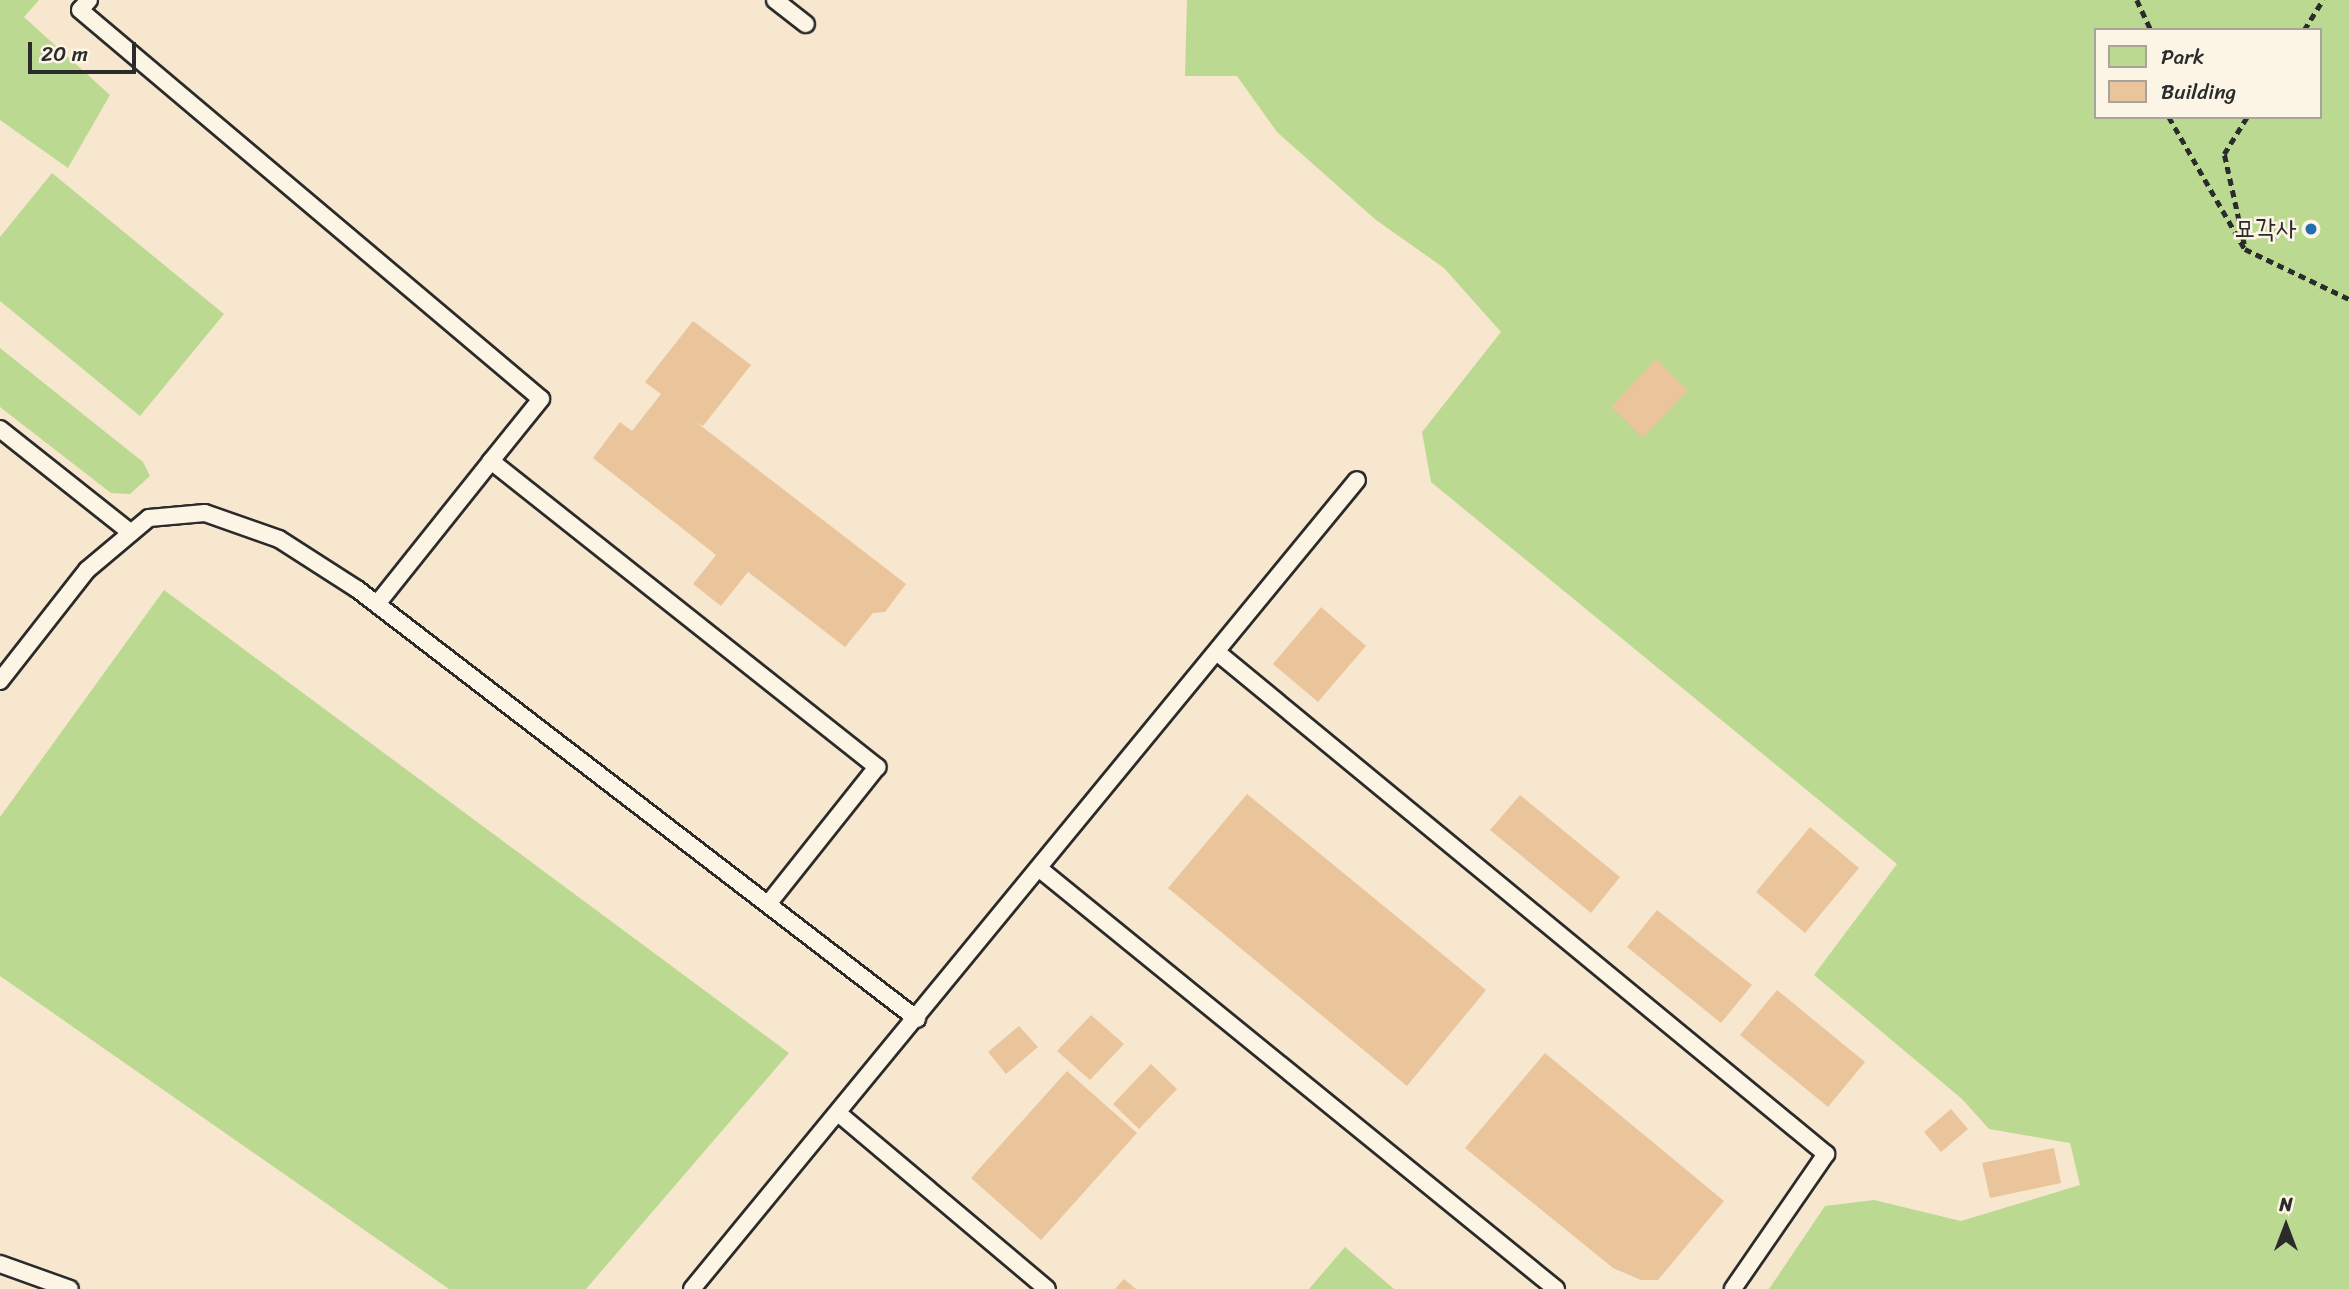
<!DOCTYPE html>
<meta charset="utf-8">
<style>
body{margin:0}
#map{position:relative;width:2349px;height:1289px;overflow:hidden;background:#f7e7cf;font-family:Sriracha,"Poor Story",sans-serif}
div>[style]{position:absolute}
.green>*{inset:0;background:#bcd991}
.building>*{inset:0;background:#eac59b}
.path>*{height:4.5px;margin-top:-2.25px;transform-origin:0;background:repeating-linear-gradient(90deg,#2b2b2b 0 7px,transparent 0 12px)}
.roads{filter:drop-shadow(2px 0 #2b2b2b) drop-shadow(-2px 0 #2b2b2b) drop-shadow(0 2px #2b2b2b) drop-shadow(0 -2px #2b2b2b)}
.lane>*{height:16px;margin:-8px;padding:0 8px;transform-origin:8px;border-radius:8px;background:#fcf5e5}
.dots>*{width:19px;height:19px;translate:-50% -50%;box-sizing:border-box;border:4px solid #fcf5e5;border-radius:50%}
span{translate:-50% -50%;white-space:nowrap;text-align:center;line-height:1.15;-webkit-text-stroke:5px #fcf5e5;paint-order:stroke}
.poi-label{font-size:26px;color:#2b2b2b}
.right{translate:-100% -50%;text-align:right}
.legend{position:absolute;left:2094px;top:28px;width:228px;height:91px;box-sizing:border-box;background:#fcf5e5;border:2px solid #a8a49b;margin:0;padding:9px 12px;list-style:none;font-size:21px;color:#2b2b2b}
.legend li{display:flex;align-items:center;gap:14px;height:35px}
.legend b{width:35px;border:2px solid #a8a49b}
.north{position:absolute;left:2251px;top:1191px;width:70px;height:70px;-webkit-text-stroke:5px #fcf5e5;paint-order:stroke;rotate:0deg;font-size:19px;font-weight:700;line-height:28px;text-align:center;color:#2b2b2b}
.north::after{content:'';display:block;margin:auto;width:24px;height:32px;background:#2b2b2b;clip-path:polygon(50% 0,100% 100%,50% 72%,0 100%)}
.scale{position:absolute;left:28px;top:42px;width:108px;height:32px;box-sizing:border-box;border:4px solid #2b2b2b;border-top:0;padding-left:9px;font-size:21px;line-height:24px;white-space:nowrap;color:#2b2b2b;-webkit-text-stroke:5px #fcf5e5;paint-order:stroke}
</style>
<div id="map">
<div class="green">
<div style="clip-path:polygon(0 0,39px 0,24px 17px,110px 95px,68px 168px,0 120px)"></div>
<div style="clip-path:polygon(evenodd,1187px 0,2349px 0,2349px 1289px,1769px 1289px,1825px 1206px,1874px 1200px,1961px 1221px,2080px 1185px,2070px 1143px,1989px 1129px,1962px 1099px,1814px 975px,1897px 864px,1431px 482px,1422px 432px,1501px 332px,1444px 268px,1376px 220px,1277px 132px,1237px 76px,1185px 76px,1187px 0,2095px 30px,2319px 30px,2319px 117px,2095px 117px,2095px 30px)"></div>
<div style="clip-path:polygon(52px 173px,224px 314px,140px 416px,0 301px,0 237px)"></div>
<div style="clip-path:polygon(0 348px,143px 462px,150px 476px,130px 494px,111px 493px,0 407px)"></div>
<div style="clip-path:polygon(164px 590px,789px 1053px,586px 1289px,449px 1289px,0 976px,0 817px)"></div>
<div style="clip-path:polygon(1345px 1247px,1394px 1289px,1309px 1289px)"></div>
</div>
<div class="building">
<div style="clip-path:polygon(693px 321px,751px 365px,703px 426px,696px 422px,906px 584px,885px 612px,873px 613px,845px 647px,748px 572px,721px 606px,693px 584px,716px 555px,593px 458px,620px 422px,632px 431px,661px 394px,645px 382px)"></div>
<div style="clip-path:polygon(1656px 359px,1688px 390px,1643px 438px,1611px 407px)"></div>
<div style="clip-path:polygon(1321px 607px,1366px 646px,1318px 702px,1273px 664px)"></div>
<div style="clip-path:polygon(1247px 794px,1486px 990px,1407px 1086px,1168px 888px)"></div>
<div style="clip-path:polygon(1520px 795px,1620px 877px,1591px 913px,1490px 830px)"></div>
<div style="clip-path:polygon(1810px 827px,1859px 868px,1805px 933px,1756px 892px)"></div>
<div style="clip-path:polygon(1657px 910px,1752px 985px,1721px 1023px,1627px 947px)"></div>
<div style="clip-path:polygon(1777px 990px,1865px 1062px,1828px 1107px,1740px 1035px)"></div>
<div style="clip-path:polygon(1091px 1015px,1124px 1044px,1090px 1080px,1057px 1051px)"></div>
<div style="clip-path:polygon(1019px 1026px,1038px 1047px,1006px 1074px,988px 1052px)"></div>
<div style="clip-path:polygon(1545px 1053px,1724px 1201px,1658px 1280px,1641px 1280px,1613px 1268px,1465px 1148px)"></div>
<div style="clip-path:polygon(1151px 1064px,1177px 1089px,1139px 1129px,1113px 1104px)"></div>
<div style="clip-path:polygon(1067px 1071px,1137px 1133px,1041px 1240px,971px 1178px)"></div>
<div style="clip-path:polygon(1951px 1109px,1968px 1129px,1941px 1152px,1924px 1132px)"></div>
<div style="clip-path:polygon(2054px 1148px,2061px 1183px,1990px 1198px,1982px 1163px)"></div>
<div style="clip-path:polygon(1124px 1279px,1136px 1289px,1115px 1289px)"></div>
</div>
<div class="path">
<div style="left:2137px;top:0;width:33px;rotate:65deg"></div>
<div style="left:2304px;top:30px;width:36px;rotate:-58deg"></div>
<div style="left:2169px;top:117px;width:152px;rotate:60.1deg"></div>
<div style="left:2245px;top:249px;width:115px;rotate:25.7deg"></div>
<div style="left:2244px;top:244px;width:92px;rotate:-102.5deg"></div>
<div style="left:2224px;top:154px;width:44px;rotate:-58.1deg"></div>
</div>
<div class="roads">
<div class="lane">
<div style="left:89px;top:0;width:13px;rotate:132deg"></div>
<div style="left:80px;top:10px;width:603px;rotate:40.16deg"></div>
<div style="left:541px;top:399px;width:80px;rotate:128.9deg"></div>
<div style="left:775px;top:0;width:39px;rotate:38deg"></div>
<div style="left:0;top:429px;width:167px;rotate:38.4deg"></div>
<div style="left:377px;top:604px;width:183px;rotate:-51.4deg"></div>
<div style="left:491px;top:461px;width:493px;rotate:38.4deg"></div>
<div style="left:877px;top:767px;width:175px;rotate:128.5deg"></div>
<div style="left:1218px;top:653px;width:788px;rotate:39.49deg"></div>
<div style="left:1826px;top:1154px;width:164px;rotate:124.6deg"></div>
<div style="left:0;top:681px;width:141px;rotate:-51.9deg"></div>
<div style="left:87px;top:570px;width:81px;rotate:-40deg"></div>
<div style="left:149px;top:518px;width:56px;rotate:-5.1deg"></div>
<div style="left:205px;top:513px;width:78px;rotate:19.4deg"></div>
<div style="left:279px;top:539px;width:93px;rotate:32.7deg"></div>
<div style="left:357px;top:589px;width:706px;rotate:37.52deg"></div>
<div style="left:1041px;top:870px;width:664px;rotate:39.13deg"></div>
<div style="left:838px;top:1113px;width:273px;rotate:40.1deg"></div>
<div style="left:0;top:1264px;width:74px;rotate:19.7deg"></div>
<div style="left:692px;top:1289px;width:1047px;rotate:-50.58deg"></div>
</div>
</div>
<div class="dots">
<div style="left:2311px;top:229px;background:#1f6fb2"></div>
</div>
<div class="poi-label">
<span class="right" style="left:2297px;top:229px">묘각사</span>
</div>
<ul class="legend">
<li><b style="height:19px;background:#bcd991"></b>Park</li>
<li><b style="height:19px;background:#eac59b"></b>Building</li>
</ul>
<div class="north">N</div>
<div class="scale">20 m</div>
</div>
